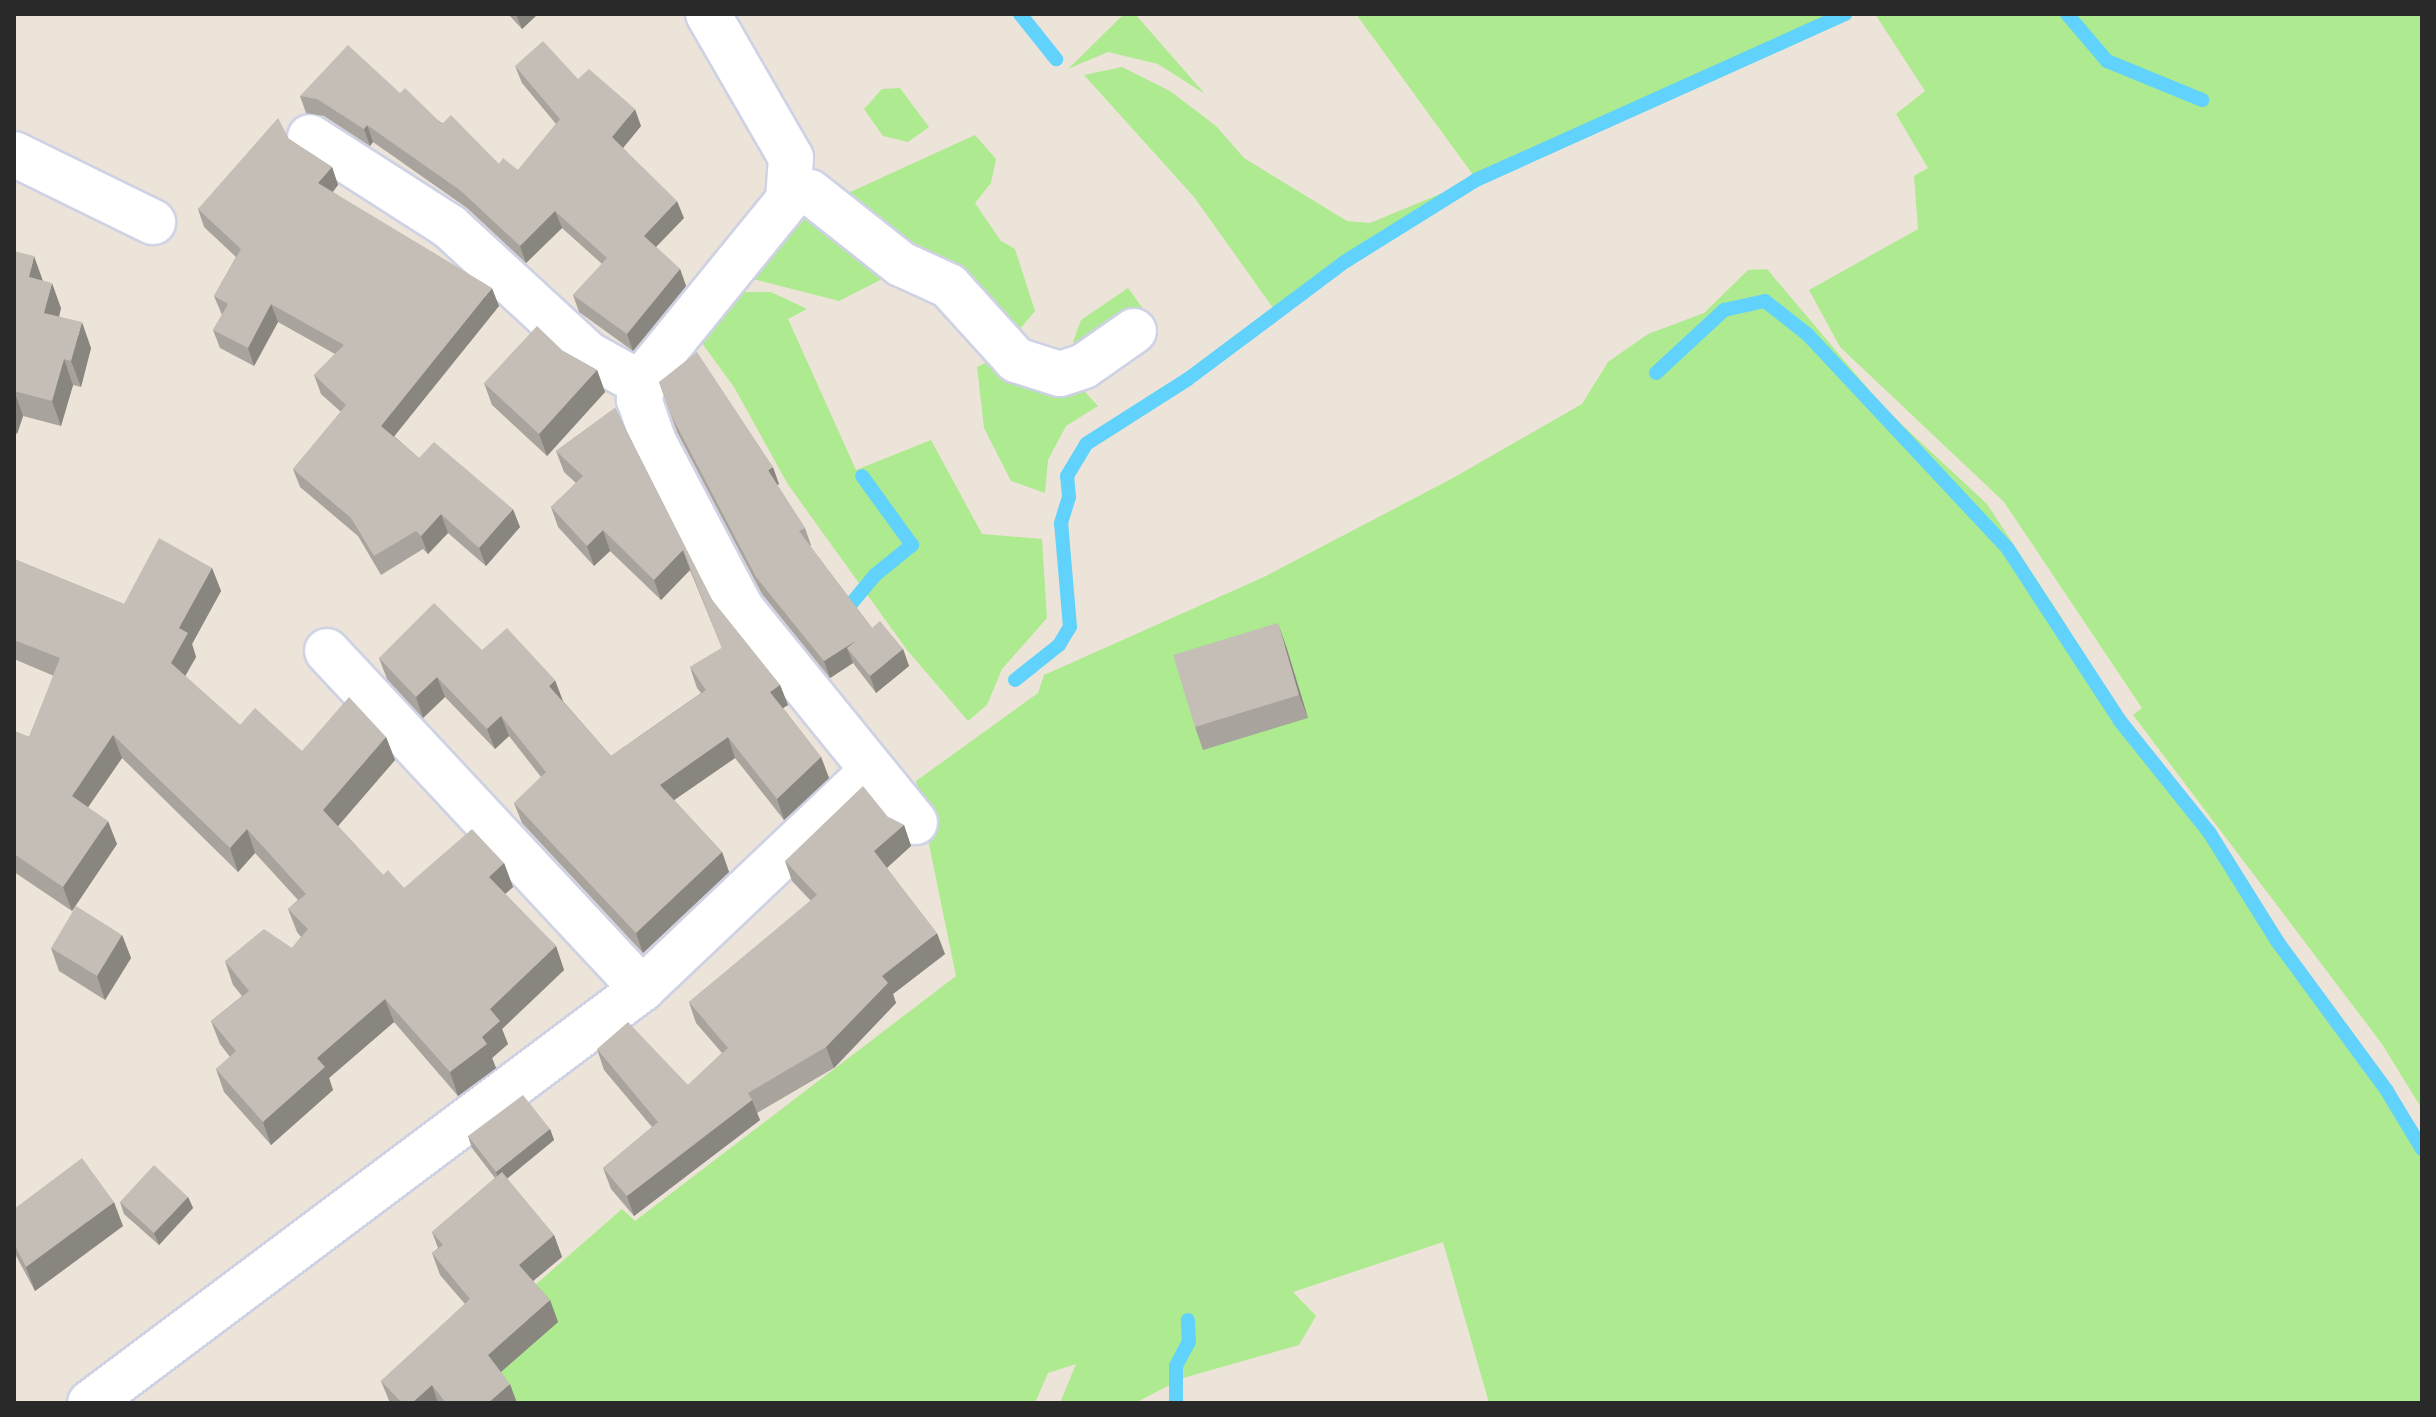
<!DOCTYPE html>
<style>
body{margin:0}
#map{position:relative;width:2436px;height:1417px;overflow:hidden;background:#ede4d9;font-family:"PT Sans",sans-serif}
div>[style]{position:absolute}
.green>*{inset:0;background:#aeea8f}
.stream>*{height:14px;margin:-7px;padding:0 7px;transform-origin:7px;border-radius:7px;background:#60d2fb}
.roads{filter:drop-shadow(2px 0 #ced2e4) drop-shadow(-2px 0 #ced2e4) drop-shadow(0 2px #ced2e4) drop-shadow(0 -2px #ced2e4)}
.minor>*{height:44px;margin:-22px;padding:0 22px;transform-origin:22px;border-radius:22px;background:#fff}
.wall>*{inset:0;background:#a9a39d}
.shaded-wall>*{inset:0;background:#89857f}
.building>*{inset:0;background:#c4beb6}
span{translate:-50% -50%;white-space:nowrap;text-align:center;line-height:1.15;-webkit-text-stroke:6px #fff;paint-order:stroke}
.frame{position:absolute;inset:0;border:16px solid #292929;pointer-events:none}
</style>
<div id="map">
<div class="green">
<div style="clip-path:polygon(1124px 14px,1135px 14px,1205px 94px,1158px 64px,1108px 52px,1068px 69px)"></div>
<div style="clip-path:polygon(1356px 14px,1845px 14px,1476px 180px,1276px 312px,1194px 197px,1084px 75px,1122px 67px,1170px 91px,1216px 126px,1244px 158px,1347px 221px,1370px 223px,1476px 179px)"></div>
<div style="clip-path:polygon(1875px 14px,2067px 14px,2073px 20px,2079px 14px,2422px 14px,2422px 1109px,2382px 1044px,2133px 715px,2142px 708px,2004px 502px,1840px 347px,1809px 290px,1918px 229px,1914px 176px,1928px 168px,1896px 114px,1925px 91px)"></div>
<div style="clip-path:polygon(900px 88px,929px 127px,908px 142px,883px 136px,864px 109px,882px 89px)"></div>
<div style="clip-path:polygon(975px 135px,996px 159px,991px 183px,975px 203px,1001px 241px,1015px 249px,1035px 311px,1019px 330px,990px 322px,835px 199px)"></div>
<div style="clip-path:polygon(802px 212px,898px 271px,839px 301px,749px 278px)"></div>
<div style="clip-path:polygon(1767px 269px,1885px 409px,1987px 504px,2063px 620px,2118px 717px,2209px 832px,2277px 941px,2422px 1141px,2422px 1403px,1489px 1403px,1443px 1242px,1293px 1292px,1316px 1316px,1299px 1345px,1183px 1378px,1135px 1403px,1060px 1403px,1076px 1364px,1048px 1373px,1035px 1403px,463px 1403px,534px 1286px,622px 1209px,635px 1221px,956px 976px,916px 781px,1038px 693px,1044px 675px,1264px 577px,1453px 478px,1582px 404px,1608px 362px,1648px 334px,1704px 313px,1748px 270px)"></div>
<div style="clip-path:polygon(1128px 288px,1144px 310px,1087px 353px,1073px 342px,1081px 320px)"></div>
<div style="clip-path:polygon(738px 292px,771px 292px,807px 309px,788px 319px,856px 470px,931px 440px,982px 534px,1042px 539px,1047px 618px,1002px 669px,987px 705px,968px 721px,907px 650px,787px 483px,734px 387px,693px 331px)"></div>
<div style="clip-path:polygon(991px 360px,1075px 381px,1098px 406px,1066px 426px,1048px 460px,1045px 493px,1011px 481px,984px 428px,977px 367px)"></div>
</div>
<div class="stream">
<div style="left:1020px;top:14px;width:58px;rotate:51.3deg"></div>
<div style="left:2067px;top:14px;width:62px;rotate:49.6deg"></div>
<div style="left:2107px;top:61px;width:103px;rotate:22.3deg"></div>
<div style="left:1656px;top:373px;width:93px;rotate:-42.8deg"></div>
<div style="left:1724px;top:310px;width:42px;rotate:-12.4deg"></div>
<div style="left:1765px;top:301px;width:55px;rotate:38.3deg"></div>
<div style="left:1808px;top:335px;width:293px;rotate:46.9deg"></div>
<div style="left:2008px;top:549px;width:205px;rotate:56.9deg"></div>
<div style="left:2120px;top:721px;width:142px;rotate:51.3deg"></div>
<div style="left:2209px;top:832px;width:128px;rotate:58deg"></div>
<div style="left:2277px;top:941px;width:186px;rotate:53.7deg"></div>
<div style="left:2387px;top:1091px;width:68px;rotate:58.9deg"></div>
<div style="left:841px;top:616px;width:53px;rotate:-50.3deg"></div>
<div style="left:875px;top:575px;width:48px;rotate:-39deg"></div>
<div style="left:912px;top:545px;width:85px;rotate:-125.9deg"></div>
<div style="left:1015px;top:680px;width:56px;rotate:-38.5deg"></div>
<div style="left:1059px;top:645px;width:21px;rotate:-59deg"></div>
<div style="left:1070px;top:627px;width:104px;rotate:-94.9deg"></div>
<div style="left:1061px;top:523px;width:27px;rotate:-73deg"></div>
<div style="left:1069px;top:497px;width:21px;rotate:-95deg"></div>
<div style="left:1067px;top:476px;width:37px;rotate:-59deg"></div>
<div style="left:1086px;top:444px;width:121px;rotate:-32.5deg"></div>
<div style="left:1188px;top:379px;width:197px;rotate:-36.8deg"></div>
<div style="left:1346px;top:261px;width:153px;rotate:-31.9deg"></div>
<div style="left:1476px;top:180px;width:405px;rotate:-24.2deg"></div>
<div style="left:1176px;top:1403px;width:37px;rotate:-90deg"></div>
<div style="left:1176px;top:1366px;width:27px;rotate:-62deg"></div>
<div style="left:1189px;top:1342px;width:22px;rotate:-93deg"></div>
</div>
<div class="roads">
<div class="minor">
<div style="left:708px;top:14px;width:166px;rotate:60deg"></div>
<div style="left:791px;top:158px;width:42px;rotate:94.1deg"></div>
<div style="left:788px;top:200px;width:220px;rotate:129.1deg"></div>
<div style="left:649px;top:371px;width:30px;rotate:110deg"></div>
<div style="left:639px;top:399px;width:46px;rotate:70.8deg"></div>
<div style="left:654px;top:442px;width:187px;rotate:62.3deg"></div>
<div style="left:741px;top:608px;width:276px;rotate:50.9deg"></div>
<div style="left:310px;top:137px;width:166px;rotate:32.7deg"></div>
<div style="left:450px;top:227px;width:188px;rotate:42.6deg"></div>
<div style="left:588px;top:354px;width:64px;rotate:29deg"></div>
<div style="left:14px;top:154px;width:155px;rotate:26.1deg"></div>
<div style="left:810px;top:192px;width:116px;rotate:38.4deg"></div>
<div style="left:901px;top:264px;width:53px;rotate:24.6deg"></div>
<div style="left:949px;top:286px;width:100px;rotate:47.8deg"></div>
<div style="left:1016px;top:360px;width:46px;rotate:17.7deg"></div>
<div style="left:1060px;top:374px;width:25px;rotate:-18deg"></div>
<div style="left:1084px;top:366px;width:61px;rotate:-35deg"></div>
<div style="left:327px;top:651px;width:462px;rotate:47deg"></div>
<div style="left:90px;top:1403px;width:690px;rotate:-36.87deg"></div>
<div style="left:642px;top:989px;width:314px;rotate:-43.5deg"></div>
</div>
</div>
<div class="wall">
<div style="clip-path:polygon(508px 14px,538px 14px,522px 29px)"></div>
<div style="clip-path:polygon(515px 66px,578px 79px,641px 126px,623px 148px,684px 218px,656px 247px,680px 269px,686px 286px,633px 351px,579px 312px,573px 295px,602px 264px,562px 228px,526px 263px,467px 208px,373px 142px,370px 146px,324px 116px,306px 113px,300px 96px,400px 93px,499px 164px,518px 170px,556px 124px,522px 83px)"></div>
<div style="clip-path:polygon(289px 139px,332px 167px,338px 185px,333px 192px,499px 306px,394px 436px,419px 458px,520px 527px,486px 566px,448px 533px,428px 554px,423px 549px,381px 575px,358px 536px,300px 487px,293px 469px,341px 412px,321px 394px,314px 375px,335px 354px,278px 322px,254px 366px,220px 348px,213px 330px,222px 315px,214px 296px,236px 257px,204px 227px,198px 209px)"></div>
<div style="clip-path:polygon(14px 251px,43px 281px,61px 308px,59px 316px,91px 348px,81px 387px,73px 385px,61px 426px,23px 416px,17px 434px,14px 433px)"></div>
<div style="clip-path:polygon(563px 351px,597px 370px,605px 392px,547px 456px,492px 405px,484px 383px)"></div>
<div style="clip-path:polygon(659px 382px,779px 484px,777px 485px,805px 528px,811px 545px,810px 546px,872px 628px,903px 649px,909px 666px,876px 693px,853px 663px,830px 678px,762px 594px,677px 432px)"></div>
<div style="clip-path:polygon(615px 408px,712px 600px,780px 685px,788px 705px,783px 708px,821px 757px,829px 778px,784px 820px,735px 758px,674px 800px,722px 852px,729px 872px,643px 953px,522px 823px,514px 803px,541px 777px,509px 736px,495px 749px,445px 697px,423px 718px,387px 679px,379px 658px,482px 650px,563px 701px,611px 756px,701px 693px,697px 688px,690px 667px,722px 648px,690px 570px,661px 600px,610px 551px,594px 566px,558px 527px,551px 507px,576px 483px,564px 472px,556px 451px)"></div>
<div style="clip-path:polygon(14px 559px,124px 604px,212px 568px,221px 591px,192px 644px,196px 657px,185px 676px,240px 725px,302px 751px,386px 737px,395px 760px,338px 826px,383px 875px,404px 888px,504px 863px,513px 887px,505px 894px,556px 946px,564px 970px,502px 1029px,508px 1044px,492px 1058px,496px 1068px,458px 1096px,394px 1022px,329px 1078px,333px 1090px,271px 1145px,224px 1092px,216px 1069px,230px 1057px,220px 1044px,211px 1021px,242px 996px,233px 985px,225px 961px,292px 948px,301px 937px,297px 932px,288px 909px,298px 900px,255px 853px,238px 872px,122px 758px,88px 807px,117px 844px,72px 911px,14px 872px,14px 731px,29px 737px,54px 676px,14px 659px)"></div>
<div style="clip-path:polygon(1286px 646px,1308px 718px,1203px 750px,1195px 727px)"></div>
<div style="clip-path:polygon(888px 817px,904px 825px,911px 846px,887px 868px,945px 954px,893px 994px,896px 1003px,834px 1068px,757px 1113px,760px 1120px,634px 1216px,611px 1189px,603px 1168px,652px 1127px,604px 1070px,597px 1049px,688px 1085px,722px 1053px,696px 1023px,689px 1002px,811px 901px,792px 881px,785px 861px)"></div>
<div style="clip-path:polygon(122px 935px,131px 958px,105px 1000px,59px 971px,51px 948px)"></div>
<div style="clip-path:polygon(550px 1129px,554px 1140px,507px 1179px,554px 1235px,562px 1257px,533px 1281px,550px 1300px,558px 1322px,501px 1372px,517px 1403px,390px 1403px,381px 1381px,465px 1304px,440px 1275px,432px 1253px,438px 1248px,432px 1232px,495px 1178px,472px 1148px,468px 1136px)"></div>
<div style="clip-path:polygon(188px 1197px,193px 1208px,159px 1245px,124px 1214px,120px 1202px)"></div>
<div style="clip-path:polygon(14px 1209px,123px 1226px,35px 1291px,14px 1252px)"></div>
</div>
<div class="shaded-wall">
<div style="clip-path:polygon(516px 14px,538px 14px,522px 29px)"></div>
<div style="clip-path:polygon(635px 109px,641px 126px,618px 154px,612px 137px)"></div>
<div style="clip-path:polygon(367px 125px,373px 142px,370px 146px,364px 129px)"></div>
<div style="clip-path:polygon(332px 167px,338px 185px,325px 201px,318px 183px)"></div>
<div style="clip-path:polygon(677px 201px,684px 218px,650px 253px,644px 236px)"></div>
<div style="clip-path:polygon(555px 211px,562px 228px,526px 263px,520px 246px)"></div>
<div style="clip-path:polygon(34px 256px,43px 281px,29px 277px)"></div>
<div style="clip-path:polygon(680px 269px,686px 286px,633px 351px,627px 334px)"></div>
<div style="clip-path:polygon(52px 283px,61px 308px,54px 338px,44px 313px)"></div>
<div style="clip-path:polygon(492px 288px,499px 306px,388px 444px,381px 426px)"></div>
<div style="clip-path:polygon(271px 304px,278px 322px,254px 366px,248px 348px)"></div>
<div style="clip-path:polygon(82px 322px,91px 348px,81px 387px,71px 361px)"></div>
<div style="clip-path:polygon(64px 359px,73px 385px,61px 426px,52px 401px)"></div>
<div style="clip-path:polygon(597px 370px,605px 392px,547px 456px,539px 434px)"></div>
<div style="clip-path:polygon(14px 390px,23px 416px,17px 434px,14px 425px)"></div>
<div style="clip-path:polygon(773px 467px,779px 484px,774px 487px,768px 470px)"></div>
<div style="clip-path:polygon(513px 509px,520px 527px,486px 566px,479px 548px)"></div>
<div style="clip-path:polygon(441px 514px,448px 533px,428px 554px,421px 536px)"></div>
<div style="clip-path:polygon(603px 530px,610px 551px,594px 566px,587px 546px)"></div>
<div style="clip-path:polygon(683px 550px,690px 570px,661px 600px,654px 580px)"></div>
<div style="clip-path:polygon(212px 568px,221px 591px,192px 644px,196px 657px,179px 687px,171px 663px,179px 628px)"></div>
<div style="clip-path:polygon(1278px 623px,1286px 646px,1308px 718px,1299px 695px)"></div>
<div style="clip-path:polygon(857px 640px,847px 648px,853px 663px,830px 678px,824px 661px)"></div>
<div style="clip-path:polygon(903px 649px,909px 666px,876px 693px,870px 676px)"></div>
<div style="clip-path:polygon(437px 677px,445px 697px,423px 718px,416px 697px)"></div>
<div style="clip-path:polygon(555px 680px,563px 701px,556px 707px,549px 686px)"></div>
<div style="clip-path:polygon(780px 685px,788px 705px,777px 712px,770px 692px)"></div>
<div style="clip-path:polygon(501px 716px,509px 736px,495px 749px,487px 729px)"></div>
<div style="clip-path:polygon(113px 735px,122px 758px,80px 819px,72px 796px)"></div>
<div style="clip-path:polygon(386px 737px,395px 760px,332px 833px,323px 810px)"></div>
<div style="clip-path:polygon(728px 737px,735px 758px,667px 805px,660px 785px)"></div>
<div style="clip-path:polygon(821px 757px,829px 778px,784px 820px,777px 799px)"></div>
<div style="clip-path:polygon(108px 821px,117px 844px,72px 911px,63px 887px)"></div>
<div style="clip-path:polygon(904px 825px,911px 846px,882px 872px,874px 851px)"></div>
<div style="clip-path:polygon(247px 829px,255px 853px,238px 872px,230px 848px)"></div>
<div style="clip-path:polygon(722px 852px,729px 872px,643px 953px,636px 933px)"></div>
<div style="clip-path:polygon(504px 863px,513px 887px,497px 901px,489px 877px)"></div>
<div style="clip-path:polygon(937px 933px,945px 954px,893px 994px,896px 1003px,834px 1068px,826px 1047px,882px 976px)"></div>
<div style="clip-path:polygon(122px 935px,131px 958px,105px 1000px,97px 976px)"></div>
<div style="clip-path:polygon(556px 946px,564px 970px,502px 1029px,508px 1044px,492px 1058px,496px 1068px,458px 1096px,450px 1072px,482px 1037px,490px 1009px)"></div>
<div style="clip-path:polygon(385px 999px,394px 1022px,329px 1078px,333px 1090px,271px 1145px,263px 1122px,317px 1058px)"></div>
<div style="clip-path:polygon(752px 1100px,760px 1120px,634px 1216px,627px 1196px)"></div>
<div style="clip-path:polygon(550px 1129px,554px 1140px,500px 1184px,496px 1172px)"></div>
<div style="clip-path:polygon(188px 1197px,193px 1208px,159px 1245px,154px 1233px)"></div>
<div style="clip-path:polygon(114px 1202px,123px 1226px,35px 1291px,26px 1267px)"></div>
<div style="clip-path:polygon(554px 1235px,562px 1257px,527px 1286px,519px 1265px)"></div>
<div style="clip-path:polygon(550px 1300px,558px 1322px,495px 1377px,488px 1355px)"></div>
<div style="clip-path:polygon(510px 1384px,517px 1403px,488px 1403px)"></div>
<div style="clip-path:polygon(432px 1385px,438px 1403px,412px 1403px)"></div>
</div>
<div class="building">
<div style="clip-path:polygon(543px 41px,578px 79px,589px 69px,635px 109px,612px 137px,677px 201px,644px 236px,680px 269px,627px 334px,573px 295px,607px 258px,555px 211px,520px 246px,461px 191px,367px 125px,364px 129px,317px 99px,300px 96px,348px 45px,400px 93px,405px 88px,442px 124px,451px 115px,499px 164px,503px 158px,518px 170px,560px 119px,515px 66px)"></div>
<div style="clip-path:polygon(278px 118px,289px 139px,332px 167px,318px 183px,492px 288px,381px 426px,419px 458px,434px 442px,513px 509px,479px 548px,441px 514px,421px 536px,416px 531px,374px 556px,351px 518px,293px 469px,346px 405px,314px 375px,344px 345px,271px 304px,248px 348px,213px 330px,228px 304px,214px 296px,241px 249px,198px 209px)"></div>
<div style="clip-path:polygon(14px 251px,34px 256px,29px 277px,52px 283px,44px 313px,82px 322px,71px 361px,64px 359px,52px 401px,14px 391px)"></div>
<div style="clip-path:polygon(537px 326px,563px 351px,597px 370px,539px 434px,484px 383px)"></div>
<div style="clip-path:polygon(697px 352px,773px 467px,768px 470px,805px 528px,799px 531px,872px 628px,880px 621px,903px 649px,870px 676px,847px 648px,857px 640px,824px 661px,756px 577px,671px 415px,659px 382px)"></div>
<div style="clip-path:polygon(615px 408px,712px 600px,780px 685px,770px 692px,821px 757px,777px 799px,728px 737px,660px 785px,722px 852px,636px 933px,514px 803px,546px 772px,501px 716px,487px 729px,437px 677px,416px 697px,379px 658px,434px 603px,482px 650px,507px 628px,555px 680px,549px 686px,611px 756px,706px 690px,690px 667px,722px 648px,683px 550px,654px 580px,603px 530px,587px 546px,551px 507px,583px 476px,556px 451px)"></div>
<div style="clip-path:polygon(159px 538px,212px 568px,179px 628px,188px 633px,171px 663px,240px 725px,255px 708px,302px 751px,349px 697px,386px 737px,323px 810px,383px 875px,388px 870px,404px 888px,472px 829px,504px 863px,489px 877px,556px 946px,490px 1009px,500px 1021px,482px 1037px,487px 1044px,450px 1072px,385px 999px,317px 1058px,325px 1067px,263px 1122px,216px 1069px,236px 1051px,211px 1021px,249px 991px,225px 961px,264px 929px,292px 948px,308px 929px,288px 909px,306px 894px,247px 829px,230px 848px,113px 735px,72px 796px,108px 821px,63px 887px,14px 854px,14px 731px,29px 737px,60px 658px,14px 640px,14px 559px,124px 604px)"></div>
<div style="clip-path:polygon(1278px 623px,1299px 695px,1195px 727px,1173px 655px)"></div>
<div style="clip-path:polygon(863px 786px,888px 817px,904px 825px,874px 851px,937px 933px,882px 976px,888px 983px,826px 1047px,748px 1093px,752px 1100px,627px 1196px,603px 1168px,658px 1122px,597px 1049px,628px 1022px,688px 1085px,728px 1048px,689px 1002px,817px 895px,785px 861px)"></div>
<div style="clip-path:polygon(76px 906px,122px 935px,97px 976px,51px 948px)"></div>
<div style="clip-path:polygon(523px 1095px,550px 1129px,496px 1172px,468px 1136px)"></div>
<div style="clip-path:polygon(82px 1158px,114px 1202px,26px 1267px,14px 1244px,14px 1209px)"></div>
<div style="clip-path:polygon(154px 1165px,188px 1197px,154px 1233px,120px 1202px)"></div>
<div style="clip-path:polygon(502px 1172px,554px 1235px,519px 1265px,550px 1300px,488px 1355px,510px 1384px,488px 1403px,446px 1403px,432px 1385px,412px 1403px,402px 1403px,381px 1381px,470px 1299px,432px 1253px,443px 1245px,432px 1232px)"></div>
</div>
<div class="frame"></div>
</div>
